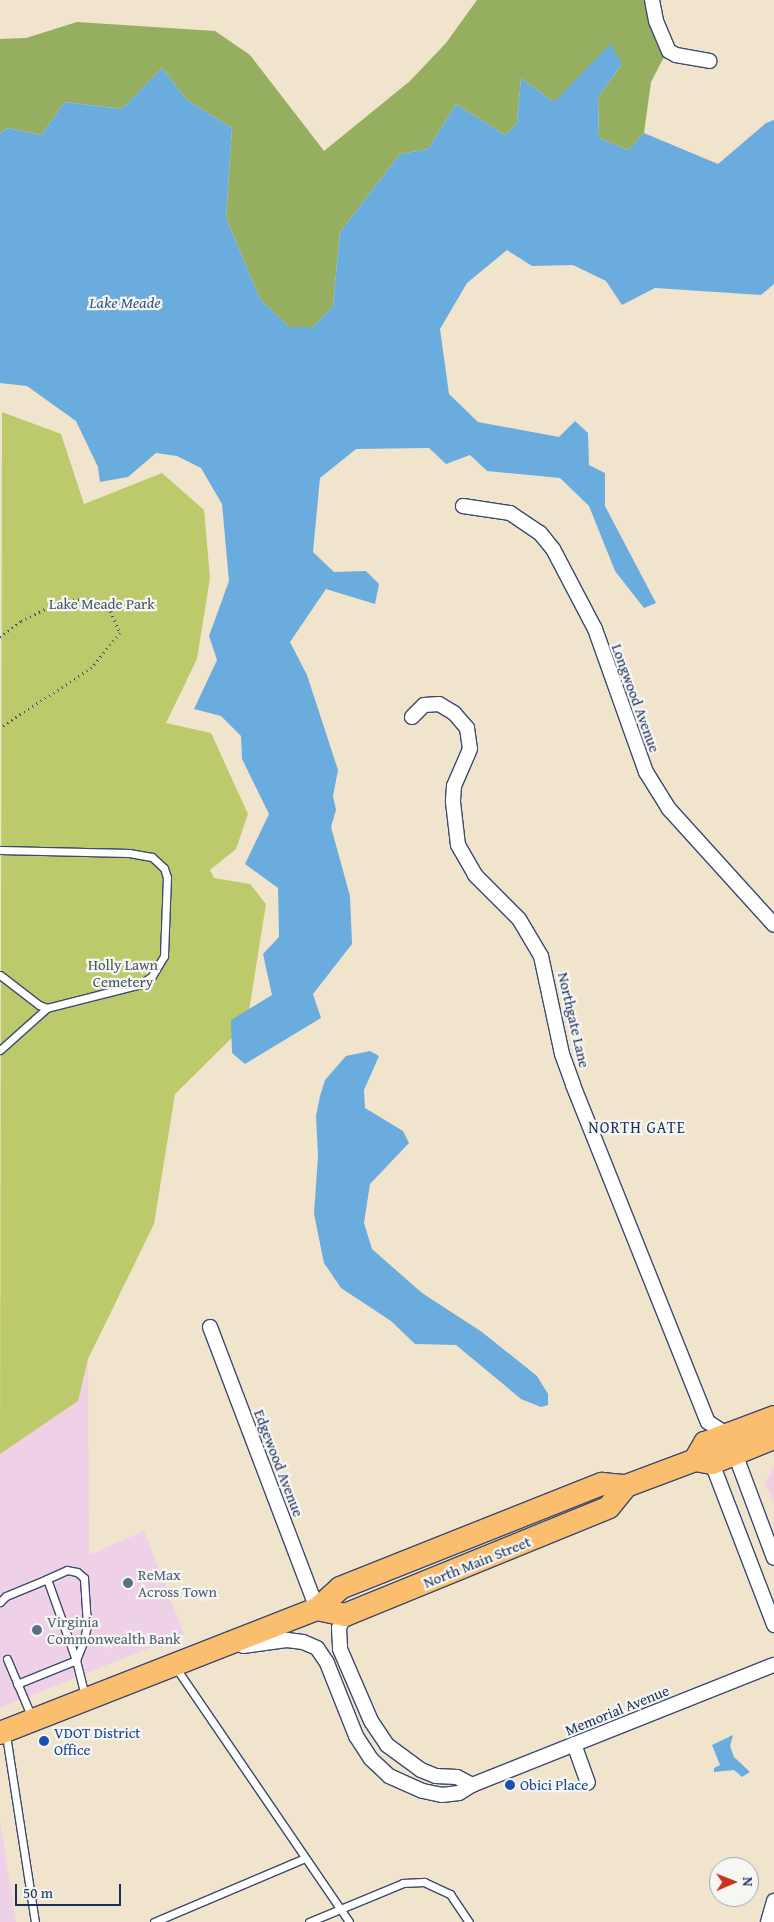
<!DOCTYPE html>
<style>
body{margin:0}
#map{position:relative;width:774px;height:1922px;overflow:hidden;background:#f1e4cd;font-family:"Gentium Book Plus",serif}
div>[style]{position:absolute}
.built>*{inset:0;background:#eed0e7}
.green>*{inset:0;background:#bdca6c}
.forest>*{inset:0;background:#96ae60}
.water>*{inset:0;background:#6bacdf}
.path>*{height:2.5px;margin-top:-1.25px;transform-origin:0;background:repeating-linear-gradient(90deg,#3b4a6f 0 1px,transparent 0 5px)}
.roads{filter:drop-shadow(1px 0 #3b4a6f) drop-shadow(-1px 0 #3b4a6f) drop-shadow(0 1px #3b4a6f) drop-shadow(0 -1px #3b4a6f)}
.lane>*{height:7px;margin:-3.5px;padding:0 3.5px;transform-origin:3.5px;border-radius:3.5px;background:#fff}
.street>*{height:14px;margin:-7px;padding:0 7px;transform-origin:7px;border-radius:7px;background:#fff}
.primary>*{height:22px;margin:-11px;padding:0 11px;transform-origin:11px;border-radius:11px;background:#fabe6e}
.dots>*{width:14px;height:14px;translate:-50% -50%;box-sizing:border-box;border:2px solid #f6f6f2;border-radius:50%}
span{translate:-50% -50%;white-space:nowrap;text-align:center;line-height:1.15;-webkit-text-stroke:4.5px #f6f6f2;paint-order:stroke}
.park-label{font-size:15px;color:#445662}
.street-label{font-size:15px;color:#1b2f5e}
.service-label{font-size:15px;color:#4e5e75}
.left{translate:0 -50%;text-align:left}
.transit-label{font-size:15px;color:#164399}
.water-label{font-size:16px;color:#335485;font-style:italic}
.neighbourhood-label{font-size:16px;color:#1b2f5e;letter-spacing:1px}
.north{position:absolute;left:709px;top:1857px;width:50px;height:50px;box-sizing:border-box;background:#f6f6f2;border:1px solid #9ea6b7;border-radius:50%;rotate:89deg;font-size:14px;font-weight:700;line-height:20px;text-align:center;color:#1b2f5e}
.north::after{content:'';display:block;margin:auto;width:18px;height:22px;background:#c8321e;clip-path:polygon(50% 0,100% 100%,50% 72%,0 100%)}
.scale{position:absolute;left:15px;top:1884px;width:106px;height:22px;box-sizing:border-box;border:2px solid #1b2f5e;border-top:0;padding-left:6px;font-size:15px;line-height:18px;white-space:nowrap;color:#1b2f5e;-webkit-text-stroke:4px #f6f6f2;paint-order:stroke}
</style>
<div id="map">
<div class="built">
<div style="clip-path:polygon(88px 1359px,89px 1555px,144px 1531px,184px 1634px,0 1708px,0 1454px,78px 1401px)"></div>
<div style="clip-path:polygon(774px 1465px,774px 1504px,765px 1483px)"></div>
<div style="clip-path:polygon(0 1821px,16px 1922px,0 1922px)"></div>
</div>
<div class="green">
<div style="clip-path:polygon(2px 412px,61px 434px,84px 504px,162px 473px,204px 510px,210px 578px,197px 659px,166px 723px,211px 733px,248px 814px,236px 849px,210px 870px,214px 878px,250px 884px,266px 904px,247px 1023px,175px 1094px,154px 1224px,88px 1359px,78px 1401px,0 1454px)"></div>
</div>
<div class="forest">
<div style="clip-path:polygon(477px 0,647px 0,664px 57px,651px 82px,644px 133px,628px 150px,599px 138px,598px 97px,622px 64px,554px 102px,521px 78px,517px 123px,505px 135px,456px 104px,428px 149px,400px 154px,340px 232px,333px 306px,313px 327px,289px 327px,260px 299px,226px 218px,232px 128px,187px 100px,162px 68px,122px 109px,65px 102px,41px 135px,8px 128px,0 133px,0 39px,26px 38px,77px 22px,215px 31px,250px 55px,324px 151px,410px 81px,446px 43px)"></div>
</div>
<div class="water">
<div style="clip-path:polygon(610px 44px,622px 64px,598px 97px,599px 138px,628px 150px,644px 133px,718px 164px,766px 123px,774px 120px,774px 284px,761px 295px,655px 288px,622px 305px,606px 281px,573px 265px,532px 266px,507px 250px,467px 283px,440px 329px,449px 394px,478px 422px,559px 437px,575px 421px,588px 433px,589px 465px,605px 473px,605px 506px,656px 603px,644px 608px,615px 571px,589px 506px,560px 478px,487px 471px,470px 455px,446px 464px,429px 448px,356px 449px,320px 478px,313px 552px,334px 572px,366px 571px,379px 584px,375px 604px,326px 589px,290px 642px,307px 675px,338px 770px,333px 796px,336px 810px,331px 827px,350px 896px,352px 944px,313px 994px,321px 1018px,245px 1064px,232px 1053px,231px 1020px,272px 995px,263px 954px,279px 937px,278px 888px,245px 864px,269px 814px,242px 759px,241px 736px,221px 716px,194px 709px,217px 660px,209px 636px,229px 581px,222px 504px,201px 468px,177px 456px,156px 453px,128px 477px,100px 482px,98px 467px,76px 421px,27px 386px,0 383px,0 133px,8px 128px,41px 135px,65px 102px,122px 109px,162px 68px,187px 100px,232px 128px,226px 218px,260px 299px,289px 327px,313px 327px,333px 306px,340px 232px,400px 154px,428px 149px,456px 104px,505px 135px,517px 123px,521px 78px,554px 102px)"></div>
<div style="clip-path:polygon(370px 1051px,379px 1056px,364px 1090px,365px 1108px,403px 1131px,409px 1143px,370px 1184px,364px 1223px,372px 1249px,422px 1293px,482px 1332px,537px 1376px,548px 1394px,548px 1405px,541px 1407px,521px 1399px,456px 1345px,415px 1344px,391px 1321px,341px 1288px,324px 1263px,314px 1214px,318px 1156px,316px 1116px,320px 1096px,325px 1080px,346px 1056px)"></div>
<div style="clip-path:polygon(733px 1735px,730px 1746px,734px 1757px,750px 1772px,742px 1777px,734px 1770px,714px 1772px,714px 1768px,720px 1765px,712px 1745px)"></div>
</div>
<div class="path">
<div style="left:0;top:637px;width:26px;rotate:-37deg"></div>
<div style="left:21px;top:621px;width:47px;rotate:-26.6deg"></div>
<div style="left:63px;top:600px;width:31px;rotate:-2deg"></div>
<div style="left:94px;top:599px;width:21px;rotate:35deg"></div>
<div style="left:111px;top:611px;width:24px;rotate:68deg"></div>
<div style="left:120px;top:633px;width:45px;rotate:128.7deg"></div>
<div style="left:92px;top:668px;width:110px;rotate:146.9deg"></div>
</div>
<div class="roads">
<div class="lane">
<div style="left:0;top:850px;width:129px;rotate:1.3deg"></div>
<div style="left:129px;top:853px;width:23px;rotate:10deg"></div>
<div style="left:152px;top:857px;width:16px;rotate:43deg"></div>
<div style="left:164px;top:868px;width:9px;rotate:72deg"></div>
<div style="left:167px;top:877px;width:79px;rotate:92.2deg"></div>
<div style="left:164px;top:956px;width:23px;rotate:121deg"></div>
<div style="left:152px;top:976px;width:14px;rotate:144deg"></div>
<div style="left:141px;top:984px;width:97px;rotate:165.7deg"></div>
<div style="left:47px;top:1008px;width:9px;rotate:-159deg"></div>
<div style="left:39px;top:1005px;width:49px;rotate:-142.4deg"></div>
<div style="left:0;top:1050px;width:63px;rotate:-41.8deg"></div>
<div style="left:0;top:1602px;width:8px;rotate:-45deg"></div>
<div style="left:6px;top:1596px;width:44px;rotate:-22.5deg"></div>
<div style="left:47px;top:1579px;width:86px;rotate:70.3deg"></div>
<div style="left:76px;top:1660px;width:38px;rotate:76deg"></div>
<div style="left:7px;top:1659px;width:64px;rotate:67deg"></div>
<div style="left:176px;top:1668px;width:307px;rotate:55.7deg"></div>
<div style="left:17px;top:1684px;width:64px;rotate:-22.1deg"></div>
<div style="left:76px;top:1660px;width:18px;rotate:-68deg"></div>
<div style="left:83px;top:1643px;width:18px;rotate:-77deg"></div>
<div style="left:87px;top:1625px;width:47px;rotate:-93.7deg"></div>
<div style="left:84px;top:1578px;width:9px;rotate:-139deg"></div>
<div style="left:77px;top:1572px;width:10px;rotate:-169deg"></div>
<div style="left:67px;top:1570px;width:22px;rotate:156deg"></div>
<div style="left:6px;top:1735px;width:189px;rotate:81.2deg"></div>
<div style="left:154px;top:1922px;width:164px;rotate:-23deg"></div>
<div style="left:309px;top:1922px;width:102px;rotate:-22.5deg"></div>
<div style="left:403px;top:1883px;width:21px;rotate:-3deg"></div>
<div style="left:424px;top:1882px;width:29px;rotate:25deg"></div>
<div style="left:450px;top:1894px;width:34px;rotate:56deg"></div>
</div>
<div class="street">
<div style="left:652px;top:0;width:21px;rotate:79deg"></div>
<div style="left:656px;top:21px;width:33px;rotate:67deg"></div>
<div style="left:669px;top:51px;width:8px;rotate:30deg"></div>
<div style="left:676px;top:55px;width:34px;rotate:10deg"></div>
<div style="left:463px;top:506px;width:48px;rotate:8.5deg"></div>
<div style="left:510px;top:513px;width:36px;rotate:34deg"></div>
<div style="left:540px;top:533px;width:21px;rotate:51deg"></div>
<div style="left:553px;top:549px;width:90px;rotate:62.3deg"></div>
<div style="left:595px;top:629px;width:152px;rotate:70.4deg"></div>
<div style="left:646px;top:772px;width:44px;rotate:58.1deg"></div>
<div style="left:669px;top:809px;width:156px;rotate:47.8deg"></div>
<div style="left:412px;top:717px;width:17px;rotate:-45deg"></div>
<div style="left:424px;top:705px;width:15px;rotate:-4deg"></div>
<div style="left:439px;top:704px;width:17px;rotate:31deg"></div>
<div style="left:454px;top:713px;width:20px;rotate:49deg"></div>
<div style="left:467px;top:728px;width:21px;rotate:82deg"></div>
<div style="left:470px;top:749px;width:40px;rotate:113.4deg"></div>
<div style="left:454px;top:786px;width:16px;rotate:94deg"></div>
<div style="left:453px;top:802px;width:43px;rotate:83.4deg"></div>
<div style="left:458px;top:845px;width:34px;rotate:60deg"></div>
<div style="left:475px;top:875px;width:62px;rotate:45deg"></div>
<div style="left:519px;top:919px;width:43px;rotate:59.3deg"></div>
<div style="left:541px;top:956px;width:100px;rotate:77.9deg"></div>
<div style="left:562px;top:1054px;width:33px;rotate:70deg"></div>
<div style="left:573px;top:1085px;width:363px;rotate:68.2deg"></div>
<div style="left:708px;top:1422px;width:24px;rotate:33deg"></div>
<div style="left:728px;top:1435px;width:131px;rotate:69.5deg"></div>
<div style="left:210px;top:1327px;width:302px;rotate:69.2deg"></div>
<div style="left:710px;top:1458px;width:179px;rotate:69deg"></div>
<div style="left:345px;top:1615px;width:14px;rotate:115deg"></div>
<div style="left:339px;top:1628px;width:21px;rotate:87deg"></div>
<div style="left:340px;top:1649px;width:78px;rotate:66.7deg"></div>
<div style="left:371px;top:1721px;width:29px;rotate:56deg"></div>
<div style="left:387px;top:1745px;width:42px;rotate:36.3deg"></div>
<div style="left:421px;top:1770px;width:16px;rotate:22deg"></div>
<div style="left:436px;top:1776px;width:21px;rotate:3deg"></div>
<div style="left:457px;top:1777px;width:17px;rotate:28deg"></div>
<div style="left:243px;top:1646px;width:44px;rotate:-7.8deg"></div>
<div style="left:287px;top:1640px;width:16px;rotate:7deg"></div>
<div style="left:303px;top:1642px;width:15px;rotate:23deg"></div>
<div style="left:317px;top:1648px;width:18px;rotate:56deg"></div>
<div style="left:327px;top:1663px;width:79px;rotate:68.3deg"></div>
<div style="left:356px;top:1736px;width:27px;rotate:57deg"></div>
<div style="left:371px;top:1759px;width:25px;rotate:43deg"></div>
<div style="left:389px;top:1776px;width:37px;rotate:24deg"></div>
<div style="left:423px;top:1791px;width:19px;rotate:12deg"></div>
<div style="left:442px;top:1795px;width:17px;rotate:-7deg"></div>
<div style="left:459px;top:1793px;width:15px;rotate:-32deg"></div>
<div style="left:472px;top:1785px;width:325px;rotate:-21.7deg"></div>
<div style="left:574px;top:1744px;width:41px;rotate:70.3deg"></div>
<div style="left:768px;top:1922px;width:22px;rotate:-74deg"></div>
</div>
<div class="primary">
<div style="left:695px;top:1460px;width:20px;rotate:-60deg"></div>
<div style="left:705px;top:1443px;width:74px;rotate:-20.6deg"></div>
<div style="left:317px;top:1609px;width:29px;rotate:12deg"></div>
<div style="left:345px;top:1615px;width:285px;rotate:-22.2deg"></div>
<div style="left:609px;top:1507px;width:27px;rotate:-51deg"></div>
<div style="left:0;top:1733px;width:340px;rotate:-21.4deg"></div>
<div style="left:317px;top:1609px;width:31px;rotate:-42deg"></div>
<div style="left:340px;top:1588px;width:282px;rotate:-21.7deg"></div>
<div style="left:602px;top:1484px;width:24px;rotate:5deg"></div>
<div style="left:626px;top:1486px;width:74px;rotate:-20.6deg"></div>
<div style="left:695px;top:1460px;width:17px;rotate:10deg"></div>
<div style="left:712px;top:1463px;width:67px;rotate:-22deg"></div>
</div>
</div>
<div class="dots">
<div style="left:128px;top:1583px;background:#5c6f8a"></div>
<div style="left:37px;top:1630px;background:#5c6f8a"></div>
<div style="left:44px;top:1741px;background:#1a4fb4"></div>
<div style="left:510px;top:1785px;background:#1a4fb4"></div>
</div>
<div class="park-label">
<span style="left:102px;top:604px">Lake Meade Park</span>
<span style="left:123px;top:973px">Holly Lawn<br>Cemetery</span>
</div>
<div class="street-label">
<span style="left:636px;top:698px;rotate:70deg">Longwood Avenue</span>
<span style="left:574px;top:1020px;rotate:77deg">Northgate Lane</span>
<span style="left:279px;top:1463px;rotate:69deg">Edgewood Avenue</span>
<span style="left:477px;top:1562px;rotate:-22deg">North Main Street</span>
<span style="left:617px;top:1710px;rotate:-22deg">Memorial Avenue</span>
</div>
<div class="service-label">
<span class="left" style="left:138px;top:1583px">ReMax<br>Across Town</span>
<span class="left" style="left:47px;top:1630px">Virginia<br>Commonwealth Bank</span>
</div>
<div class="transit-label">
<span class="left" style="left:54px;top:1741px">VDOT District<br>Office</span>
<span class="left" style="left:520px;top:1785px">Obici Place</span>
</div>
<div class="water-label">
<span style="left:125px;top:302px">Lake Meade</span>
</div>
<div class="neighbourhood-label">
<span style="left:637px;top:1127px">NORTH GATE</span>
</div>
<div class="north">N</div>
<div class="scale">50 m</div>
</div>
